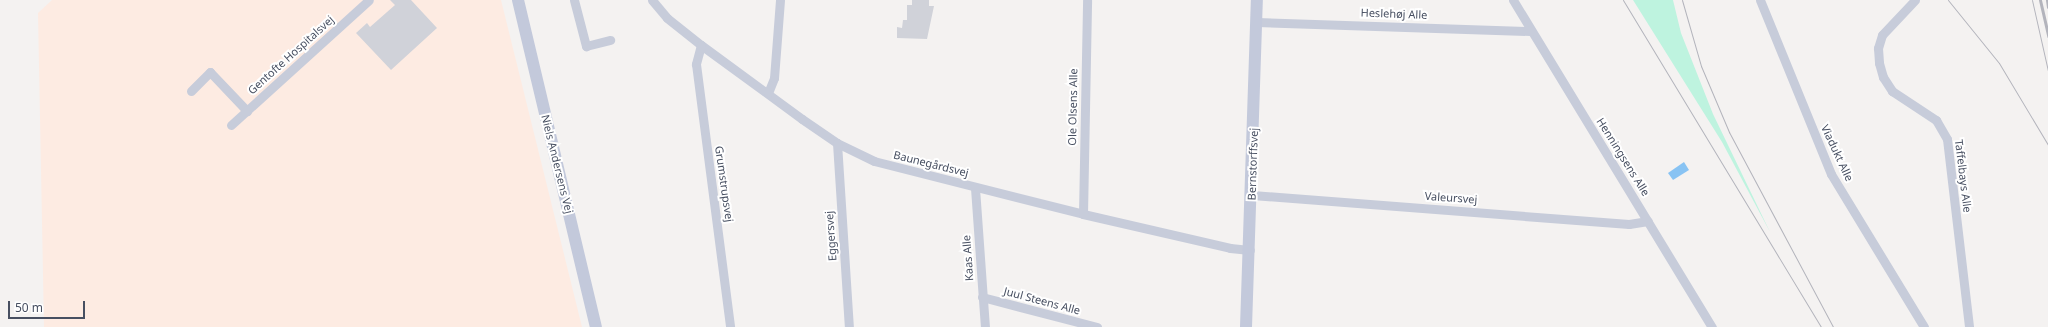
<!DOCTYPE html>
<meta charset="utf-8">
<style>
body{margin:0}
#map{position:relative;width:2048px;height:327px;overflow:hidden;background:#f4f2f1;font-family:"Noto Sans",sans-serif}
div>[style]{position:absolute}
.medical>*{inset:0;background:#fdebe2}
.green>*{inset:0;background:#bef3df}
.water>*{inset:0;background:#88c3f3}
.building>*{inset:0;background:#d0d2d9}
.street>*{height:9px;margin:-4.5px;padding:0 4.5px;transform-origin:4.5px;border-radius:4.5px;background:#c7ccda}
.secondary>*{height:12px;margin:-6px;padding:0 6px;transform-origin:6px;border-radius:6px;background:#c3c9db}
.tram>*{height:1px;margin:-0.5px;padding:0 0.5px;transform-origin:0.5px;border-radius:0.5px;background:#b3b4bc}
.rail>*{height:3px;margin:-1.5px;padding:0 1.5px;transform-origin:1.5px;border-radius:1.5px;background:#b3b4bc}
span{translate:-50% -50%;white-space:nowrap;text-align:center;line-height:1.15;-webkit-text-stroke:4px #fff;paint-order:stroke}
.street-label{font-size:11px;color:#474f61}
.scale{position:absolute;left:8px;top:301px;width:77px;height:18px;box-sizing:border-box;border:2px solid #474f61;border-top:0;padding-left:5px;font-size:12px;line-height:14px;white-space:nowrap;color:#474f61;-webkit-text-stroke:3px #fff;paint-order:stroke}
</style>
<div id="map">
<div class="medical">
<div style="clip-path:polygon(52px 0,501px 0,582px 327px,44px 327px,38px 13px)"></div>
</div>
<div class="green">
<div style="clip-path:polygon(1633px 0,1673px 0,1681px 33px,1713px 114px,1770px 232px,1722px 142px)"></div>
</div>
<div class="water">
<div style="clip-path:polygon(1684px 162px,1689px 170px,1673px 180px,1668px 173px)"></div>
</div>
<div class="building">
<div style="clip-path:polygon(390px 0,411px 0,437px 28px,391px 70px,356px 33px,367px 23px,370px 27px,395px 5px)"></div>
<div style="clip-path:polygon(912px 0,929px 0,929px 6px,934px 6px,927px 39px,897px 38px,897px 27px,902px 28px,903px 20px,907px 20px,907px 5px,912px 5px)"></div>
</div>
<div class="street">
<div style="left:574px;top:0;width:48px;rotate:75.4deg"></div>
<div style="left:586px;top:46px;width:25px;rotate:-14deg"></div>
<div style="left:652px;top:0;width:23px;rotate:50deg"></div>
<div style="left:667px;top:18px;width:43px;rotate:38.5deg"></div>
<div style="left:701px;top:45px;width:125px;rotate:36.2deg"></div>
<div style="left:802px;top:119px;width:42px;rotate:34.4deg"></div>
<div style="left:837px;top:143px;width:41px;rotate:25.9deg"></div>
<div style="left:874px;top:161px;width:216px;rotate:14.2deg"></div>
<div style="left:1083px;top:214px;width:151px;rotate:13deg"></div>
<div style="left:1230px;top:248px;width:20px;rotate:6deg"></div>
<div style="left:1513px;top:0;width:383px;rotate:58.7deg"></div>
<div style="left:1760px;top:0;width:188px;rotate:67.8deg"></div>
<div style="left:1831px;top:174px;width:179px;rotate:58.7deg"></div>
<div style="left:1915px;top:0;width:48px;rotate:133.3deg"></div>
<div style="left:1882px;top:35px;width:14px;rotate:107deg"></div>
<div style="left:1878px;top:48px;width:15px;rotate:86deg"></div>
<div style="left:1879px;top:63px;width:15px;rotate:74deg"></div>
<div style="left:1883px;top:77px;width:17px;rotate:57deg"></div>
<div style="left:1892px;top:91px;width:53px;rotate:33.4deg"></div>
<div style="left:1936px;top:120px;width:22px;rotate:60deg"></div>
<div style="left:1947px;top:139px;width:189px;rotate:83.3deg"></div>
<div style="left:1257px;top:22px;width:274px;rotate:1.9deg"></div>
<div style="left:701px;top:45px;width:20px;rotate:105deg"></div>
<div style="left:696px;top:64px;width:265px;rotate:82.6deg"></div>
<div style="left:191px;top:91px;width:27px;rotate:-45deg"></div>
<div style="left:210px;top:72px;width:54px;rotate:46.5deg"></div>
<div style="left:768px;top:93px;width:16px;rotate:-68deg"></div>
<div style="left:774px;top:78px;width:78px;rotate:-85.6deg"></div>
<div style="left:231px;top:125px;width:186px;rotate:-42.2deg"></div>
<div style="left:837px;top:143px;width:184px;rotate:86.3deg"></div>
<div style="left:975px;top:188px;width:139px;rotate:85.9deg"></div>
<div style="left:1252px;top:195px;width:378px;rotate:4.4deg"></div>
<div style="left:1629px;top:224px;width:19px;rotate:-9deg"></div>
<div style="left:1083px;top:214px;width:214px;rotate:-88.9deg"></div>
<div style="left:982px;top:297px;width:119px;rotate:14.6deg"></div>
</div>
<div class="secondary">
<div style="left:518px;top:0;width:336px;rotate:76.6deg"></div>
<div style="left:1246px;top:327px;width:327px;rotate:-88.1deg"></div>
</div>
<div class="tram">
<div style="left:1623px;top:0;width:382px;rotate:58.8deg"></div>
<div style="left:1682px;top:0;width:69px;rotate:73.9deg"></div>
<div style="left:1701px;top:66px;width:72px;rotate:67deg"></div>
<div style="left:1729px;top:132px;width:221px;rotate:61.9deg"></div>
<div style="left:1948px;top:0;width:81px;rotate:51deg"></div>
<div style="left:1999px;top:63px;width:96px;rotate:59.1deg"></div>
<div style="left:2032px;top:0;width:73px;rotate:77.3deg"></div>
</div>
<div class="rail">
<div style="left:2040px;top:0;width:37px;rotate:77deg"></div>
<div style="left:2047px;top:0;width:7px;rotate:82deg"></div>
</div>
<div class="street-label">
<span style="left:1394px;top:14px;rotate:2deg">Heslehøj Alle</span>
<span style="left:291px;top:55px;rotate:-42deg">Gentofte Hospitalsvej</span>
<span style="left:1073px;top:107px;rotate:-89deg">Ole Olsens Alle</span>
<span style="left:1837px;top:153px;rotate:65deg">Viadukt Alle</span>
<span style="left:1623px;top:157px;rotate:58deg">Henningsens Alle</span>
<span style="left:557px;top:164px;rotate:76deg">Niels Andersens Vej</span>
<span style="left:931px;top:164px;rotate:14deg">Baunegårdsvej</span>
<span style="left:1253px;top:164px;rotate:-88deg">Bernstorffsvej</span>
<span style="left:1963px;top:176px;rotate:83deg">Taffelbays Alle</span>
<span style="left:724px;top:184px;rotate:82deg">Grumstrupsvej</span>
<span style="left:1451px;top:198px;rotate:4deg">Valeursvej</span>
<span style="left:831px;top:236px;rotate:-94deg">Eggersvej</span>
<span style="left:968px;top:258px;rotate:-94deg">Kaas Alle</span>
<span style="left:1042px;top:301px;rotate:15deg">Juul Steens Alle</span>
</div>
<div class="scale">50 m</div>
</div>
